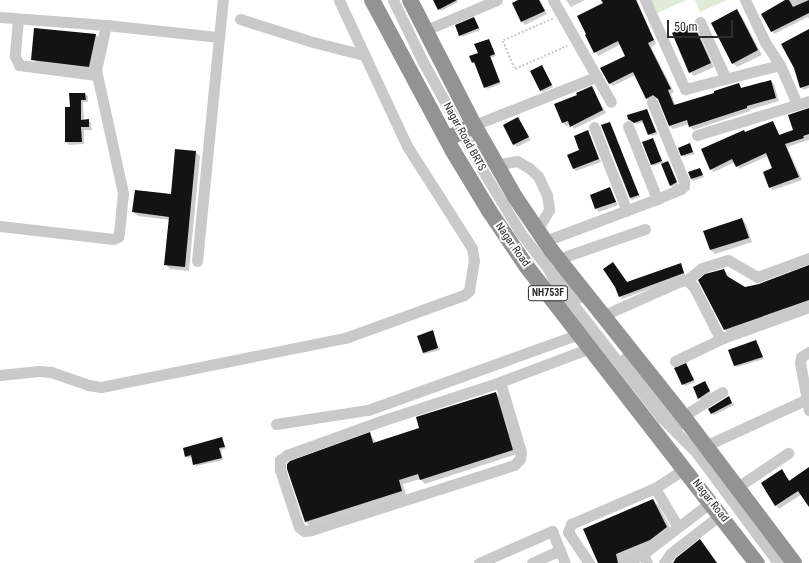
<!DOCTYPE html>
<style>
body{margin:0}
#map{position:relative;width:809px;height:563px;overflow:hidden;background:#fff;font-family:"Roboto Condensed",sans-serif}
div>[style]{position:absolute}
.green>*{inset:0;background:#e0ebd8}
.shadow>*{inset:0;background:#0003}
.building>*{inset:0;background:#131313}
.path>*{height:1.5px;margin-top:-0.75px;transform-origin:0;background:repeating-linear-gradient(90deg,#c9c9c9 0 2px,transparent 0 4px)}
.minor>*{height:11px;margin:-5.5px;padding:0 5.5px;transform-origin:5.5px;border-radius:5.5px;background:#c9c9c9}
.highway>*{height:16px;margin:-8px;padding:0 8px;transform-origin:8px;border-radius:8px;background:#939393}
span{translate:-50% -50%;white-space:nowrap;text-align:center;line-height:1.15;-webkit-text-stroke:4px #fff;paint-order:stroke}
.shield-label span{padding:1px 3px;background:#fff;border:1px solid;border-radius:3px;-webkit-text-stroke-width:0}
.shield-label{font-size:10px;color:#2c2c2c;font-weight:700}
.street-label{font-size:11px;color:#2c2c2c}
.scale{position:absolute;left:667px;top:20px;width:66px;height:18px;box-sizing:border-box;border:2px solid #2c2c2c;border-top:0;padding-left:5px;font-size:12px;line-height:14px;white-space:nowrap;color:#2c2c2c;-webkit-text-stroke:3px #fff;paint-order:stroke}
</style>
<div id="map">
<div class="green">
<div style="clip-path:polygon(647px 0,686px 0,653px 15px)"></div>
<div style="clip-path:polygon(695px 0,727px 0,700px 12px)"></div>
</div>
<div class="shadow">
<div style="clip-path:polygon(435px 0,457px 0,458px 2px,441px 11px)"></div>
<div style="clip-path:polygon(521px 0,540px 0,547px 14px,525px 25px,522px 21px)"></div>
<div style="clip-path:polygon(566px 0,585px 0,571px 7px)"></div>
<div style="clip-path:polygon(602px 0,637px 0,656px 44px,651px 47px,674px 92px,671px 94px,676px 106px,716px 94px,739px 84px,742px 89px,771px 81px,774px 84px,779px 101px,749px 110px,750px 111px,693px 130px,689px 124px,673px 129px,670px 126px,660px 100px,656px 98px,650px 101px,647px 98px,635px 75px,613px 86px,609px 83px,627px 56px,621px 44px,598px 56px,578px 16px,604px 4px)"></div>
<div style="clip-path:polygon(787px 0,809px 0,809px 19px,808px 17px,774px 34px,772px 31px)"></div>
<div style="clip-path:polygon(737px 11px,741px 15px,762px 55px,737px 67px,733px 63px)"></div>
<div style="clip-path:polygon(474px 18px,480px 30px,462px 37px,460px 35px)"></div>
<div style="clip-path:polygon(693px 25px,697px 29px,714px 67px,694px 76px,690px 72px)"></div>
<div style="clip-path:polygon(35px 29px,96px 35px,100px 39px,94px 71px,37px 63px,33px 59px)"></div>
<div style="clip-path:polygon(809px 30px,809px 88px,803px 90px,801px 87px)"></div>
<div style="clip-path:polygon(489px 40px,496px 56px,491px 58px,501px 84px,487px 89px,476px 64px,473px 62px)"></div>
<div style="clip-path:polygon(543px 68px,553px 87px,543px 92px,541px 91px)"></div>
<div style="clip-path:polygon(591px 87px,606px 113px,574px 129px,571px 124px,566px 126px,563px 123px,555px 105px,578px 96px)"></div>
<div style="clip-path:polygon(85px 94px,88px 96px,88px 102px,83px 102px,84px 120px,88px 120px,91px 123px,92px 130px,84px 130px,84px 144px,69px 145px,66px 142px,71px 108px)"></div>
<div style="clip-path:polygon(647px 110px,658px 134px,651px 136px,644px 122px,637px 124px,631px 121px)"></div>
<div style="clip-path:polygon(809px 110px,809px 140px,787px 147px,802px 180px,773px 190px,770px 187px,774px 169px,768px 156px,739px 169px,735px 162px,714px 172px,711px 169px,745px 133px,773px 122px,780px 135px,794px 131px)"></div>
<div style="clip-path:polygon(518px 118px,531px 140px,517px 147px,514px 144px)"></div>
<div style="clip-path:polygon(609px 123px,640px 197px,632px 200px,630px 198px)"></div>
<div style="clip-path:polygon(588px 131px,601px 162px,576px 171px,573px 168px)"></div>
<div style="clip-path:polygon(652px 139px,664px 164px,668px 163px,670px 164px,678px 185px,673px 187px,671px 186px,662px 163px,654px 166px,652px 164px)"></div>
<div style="clip-path:polygon(690px 145px,695px 154px,684px 157px,682px 155px)"></div>
<div style="clip-path:polygon(196px 152px,200px 156px,189px 271px,170px 269px,166px 265px,170px 220px,138px 216px,133px 212px,172px 195px)"></div>
<div style="clip-path:polygon(700px 169px,704px 177px,693px 181px,689px 173px)"></div>
<div style="clip-path:polygon(610px 188px,618px 205px,599px 212px,596px 208px)"></div>
<div style="clip-path:polygon(742px 219px,746px 224px,752px 242px,715px 254px,711px 250px,705px 232px)"></div>
<div style="clip-path:polygon(613px 263px,627px 282px,680px 264px,686px 276px,622px 299px,620px 296px)"></div>
<div style="clip-path:polygon(809px 267px,809px 305px,729px 334px,725px 330px,724px 270px,730px 279px,745px 288px,760px 285px)"></div>
<div style="clip-path:polygon(432px 332px,440px 350px,425px 354px,423px 352px)"></div>
<div style="clip-path:polygon(756px 341px,764px 359px,737px 367px,735px 365px)"></div>
<div style="clip-path:polygon(686px 365px,695px 382px,685px 386px,683px 384px)"></div>
<div style="clip-path:polygon(705px 382px,711px 393px,701px 400px,699px 398px)"></div>
<div style="clip-path:polygon(495px 393px,500px 397px,517px 454px,425px 484px,420px 479px,403px 484px,406px 495px,310px 526px,306px 522px,370px 434px,376px 443px,421px 429px)"></div>
<div style="clip-path:polygon(729px 397px,734px 405px,714px 415px,712px 413px)"></div>
<div style="clip-path:polygon(222px 438px,226px 448px,221px 450px,223px 460px,196px 466px,192px 457px,188px 458px,186px 456px)"></div>
<div style="clip-path:polygon(809px 469px,809px 505px,802px 494px,779px 509px,776px 505px,782px 471px,790px 481px)"></div>
<div style="clip-path:polygon(653px 500px,659px 506px,673px 533px,623px 563px,599px 563px)"></div>
</div>
<div class="building">
<div style="clip-path:polygon(433px 0,457px 0,438px 10px)"></div>
<div style="clip-path:polygon(518px 0,539px 0,545px 11px,521px 22px,512px 3px)"></div>
<div style="clip-path:polygon(601px 0,636px 0,654px 40px,648px 43px,671px 89px,668px 90px,674px 105px,714px 93px,714px 91px,739px 83px,741px 88px,771px 80px,776px 98px,747px 106px,747px 108px,689px 127px,687px 120px,669px 126px,658px 99px,653px 95px,646px 99px,633px 72px,609px 84px,600px 68px,625px 56px,618px 41px,594px 53px,585px 35px,586px 34px,577px 16px,603px 3px)"></div>
<div style="clip-path:polygon(785px 0,789px 0,793px 7px,809px 0,809px 13px,771px 32px,761px 14px)"></div>
<div style="clip-path:polygon(737px 9px,758px 50px,732px 64px,711px 23px)"></div>
<div style="clip-path:polygon(474px 17px,479px 28px,459px 36px,455px 25px)"></div>
<div style="clip-path:polygon(693px 23px,711px 63px,689px 73px,672px 33px)"></div>
<div style="clip-path:polygon(34px 28px,96px 34px,89px 67px,31px 60px)"></div>
<div style="clip-path:polygon(809px 29px,809px 85px,800px 88px,794px 68px,781px 44px)"></div>
<div style="clip-path:polygon(489px 39px,495px 54px,490px 56px,500px 82px,484px 88px,474px 62px,472px 63px,469px 56px,478px 53px,474px 44px)"></div>
<div style="clip-path:polygon(542px 65px,552px 85px,540px 91px,530px 71px)"></div>
<div style="clip-path:polygon(592px 86px,603px 110px,570px 127px,568px 121px,562px 123px,554px 104px,577px 95px,576px 93px)"></div>
<div style="clip-path:polygon(69px 93px,85px 93px,86px 100px,81px 100px,81px 120px,89px 119px,89px 127px,81px 127px,82px 142px,65px 142px,65px 107px,70px 107px)"></div>
<div style="clip-path:polygon(809px 108px,809px 134px,803px 136px,804px 138px,785px 144px,799px 177px,769px 188px,763px 172px,772px 168px,766px 153px,736px 167px,732px 159px,710px 170px,701px 149px,744px 130px,745px 132px,773px 121px,779px 135px,793px 130px,788px 115px)"></div>
<div style="clip-path:polygon(647px 109px,656px 132px,648px 135px,642px 120px,634px 123px,628px 119px,627px 115px)"></div>
<div style="clip-path:polygon(518px 117px,529px 137px,513px 145px,503px 125px)"></div>
<div style="clip-path:polygon(610px 122px,639px 195px,630px 198px,601px 125px)"></div>
<div style="clip-path:polygon(588px 130px,599px 159px,573px 169px,567px 155px,579px 150px,574px 136px)"></div>
<div style="clip-path:polygon(653px 138px,662px 161px,651px 165px,642px 142px)"></div>
<div style="clip-path:polygon(690px 143px,693px 152px,681px 156px,678px 148px)"></div>
<div style="clip-path:polygon(175px 149px,196px 151px,185px 267px,164px 265px,169px 217px,132px 212px,135px 190px,171px 194px)"></div>
<div style="clip-path:polygon(668px 161px,677px 182px,670px 186px,661px 164px)"></div>
<div style="clip-path:polygon(700px 168px,703px 175px,691px 179px,688px 172px)"></div>
<div style="clip-path:polygon(610px 187px,616px 202px,595px 209px,590px 195px)"></div>
<div style="clip-path:polygon(742px 218px,749px 238px,710px 250px,703px 231px)"></div>
<div style="clip-path:polygon(613px 262px,627px 282px,681px 263px,684px 273px,619px 297px,615px 287px,603px 269px)"></div>
<div style="clip-path:polygon(809px 265px,809px 300px,724px 330px,698px 280px,705px 274px,724px 269px,727px 276px,745px 287px,759px 284px)"></div>
<div style="clip-path:polygon(433px 330px,438px 348px,423px 353px,417px 336px)"></div>
<div style="clip-path:polygon(756px 340px,763px 357px,734px 366px,728px 350px)"></div>
<div style="clip-path:polygon(686px 363px,694px 380px,682px 385px,674px 368px)"></div>
<div style="clip-path:polygon(705px 381px,710px 391px,698px 399px,693px 387px)"></div>
<div style="clip-path:polygon(496px 392px,513px 450px,420px 480px,418px 474px,399px 480px,402px 491px,305px 522px,287px 469px,287px 464px,290px 461px,370px 432px,373px 443px,419px 428px,416px 417px)"></div>
<div style="clip-path:polygon(729px 396px,732px 403px,711px 414px,708px 409px)"></div>
<div style="clip-path:polygon(222px 437px,225px 447px,219px 448px,222px 458px,193px 465px,191px 455px,185px 457px,183px 448px)"></div>
<div style="clip-path:polygon(809px 467px,809px 507px,798px 491px,775px 506px,761px 483px,782px 469px,789px 481px)"></div>
<div style="clip-path:polygon(653px 499px,667px 527px,650px 540px,616px 554px,618px 563px,598px 563px,583px 529px)"></div>
<div style="clip-path:polygon(700px 539px,717px 563px,673px 563px,676px 558px)"></div>
</div>
<div class="path">
<div style="left:553px;top:19px;width:55px;rotate:156.3deg"></div>
<div style="left:503px;top:41px;width:30px;rotate:67deg"></div>
<div style="left:515px;top:69px;width:57px;rotate:-23.9deg"></div>
</div>
<div class="minor">
<div style="left:393px;top:0;width:69px;rotate:64.2deg"></div>
<div style="left:423px;top:62px;width:79px;rotate:61.2deg"></div>
<div style="left:461px;top:131px;width:51px;rotate:60.9deg"></div>
<div style="left:486px;top:176px;width:66px;rotate:58.7deg"></div>
<div style="left:520px;top:232px;width:44px;rotate:52.4deg"></div>
<div style="left:547px;top:267px;width:15px;rotate:62deg"></div>
<div style="left:554px;top:280px;width:175px;rotate:52deg"></div>
<div style="left:662px;top:418px;width:45px;rotate:45deg"></div>
<div style="left:553px;top:0;width:117px;rotate:60.4deg"></div>
<div style="left:645px;top:0;width:98px;rotate:65.8deg"></div>
<div style="left:685px;top:89px;width:98px;rotate:-14.2deg"></div>
<div style="left:745px;top:0;width:47px;rotate:64.5deg"></div>
<div style="left:765px;top:42px;width:27px;rotate:57deg"></div>
<div style="left:780px;top:65px;width:43px;rotate:66.4deg"></div>
<div style="left:0;top:17px;width:106px;rotate:4.3deg"></div>
<div style="left:106px;top:25px;width:46px;rotate:102.5deg"></div>
<div style="left:96px;top:70px;width:126px;rotate:77.6deg"></div>
<div style="left:123px;top:193px;width:40px;rotate:95.7deg"></div>
<div style="left:119px;top:233px;width:4px;rotate:104deg"></div>
<div style="left:118px;top:237px;width:5px;rotate:158deg"></div>
<div style="left:113px;top:239px;width:114px;rotate:-173.4deg"></div>
<div style="left:18px;top:19px;width:37px;rotate:95deg"></div>
<div style="left:15px;top:56px;width:10px;rotate:66deg"></div>
<div style="left:19px;top:65px;width:78px;rotate:7.4deg"></div>
<div style="left:240px;top:19px;width:77px;rotate:17.5deg"></div>
<div style="left:313px;top:42px;width:53px;rotate:14.3deg"></div>
<div style="left:700px;top:22px;width:60px;rotate:65.6deg"></div>
<div style="left:106px;top:25px;width:114px;rotate:6.1deg"></div>
<div style="left:219px;top:37px;width:225px;rotate:95.6deg"></div>
<div style="left:426px;top:30px;width:77px;rotate:-22.9deg"></div>
<div style="left:219px;top:37px;width:37px;rotate:-84deg"></div>
<div style="left:474px;top:125px;width:131px;rotate:-21.5deg"></div>
<div style="left:628px;top:126px;width:79px;rotate:68.3deg"></div>
<div style="left:594px;top:127px;width:90px;rotate:68.6deg"></div>
<div style="left:697px;top:135px;width:117px;rotate:-16.9deg"></div>
<div style="left:496px;top:165px;width:21px;rotate:-11deg"></div>
<div style="left:517px;top:161px;width:14px;rotate:30deg"></div>
<div style="left:529px;top:168px;width:12px;rotate:42deg"></div>
<div style="left:538px;top:176px;width:21px;rotate:65deg"></div>
<div style="left:547px;top:195px;width:15px;rotate:82deg"></div>
<div style="left:549px;top:210px;width:23px;rotate:121deg"></div>
<div style="left:545px;top:241px;width:120px;rotate:-20.6deg"></div>
<div style="left:657px;top:199px;width:26px;rotate:-23deg"></div>
<div style="left:681px;top:189px;width:4px;rotate:-45deg"></div>
<div style="left:684px;top:186px;width:5px;rotate:-90deg"></div>
<div style="left:684px;top:181px;width:85px;rotate:-112.1deg"></div>
<div style="left:558px;top:259px;width:92px;rotate:-19deg"></div>
<div style="left:554px;top:272px;width:36px;rotate:44deg"></div>
<div style="left:687px;top:280px;width:19px;rotate:-39deg"></div>
<div style="left:702px;top:268px;width:27px;rotate:-17deg"></div>
<div style="left:728px;top:260px;width:34px;rotate:30deg"></div>
<div style="left:757px;top:277px;width:55px;rotate:-20.1deg"></div>
<div style="left:602px;top:316px;width:83px;rotate:-24.1deg"></div>
<div style="left:678px;top:282px;width:9px;rotate:-13deg"></div>
<div style="left:687px;top:280px;width:10px;rotate:45deg"></div>
<div style="left:694px;top:287px;width:55px;rotate:63deg"></div>
<div style="left:719px;top:336px;width:4px;rotate:27deg"></div>
<div style="left:723px;top:338px;width:91px;rotate:-19.8deg"></div>
<div style="left:809px;top:352px;width:9px;rotate:148deg"></div>
<div style="left:801px;top:357px;width:6px;rotate:99deg"></div>
<div style="left:800px;top:363px;width:48px;rotate:79.2deg"></div>
<div style="left:626px;top:357px;width:86px;rotate:53deg"></div>
<div style="left:675px;top:361px;width:53px;rotate:-25.6deg"></div>
<div style="left:0;top:375px;width:39px;rotate:-6deg"></div>
<div style="left:39px;top:371px;width:12px;rotate:5deg"></div>
<div style="left:51px;top:372px;width:39px;rotate:19deg"></div>
<div style="left:88px;top:385px;width:13px;rotate:9deg"></div>
<div style="left:101px;top:387px;width:249px;rotate:-11.4deg"></div>
<div style="left:345px;top:338px;width:127px;rotate:-19.9deg"></div>
<div style="left:464px;top:295px;width:6px;rotate:-39deg"></div>
<div style="left:469px;top:291px;width:30px;rotate:-81deg"></div>
<div style="left:474px;top:261px;width:13px;rotate:-99deg"></div>
<div style="left:472px;top:248px;width:121px;rotate:-122.5deg"></div>
<div style="left:407px;top:146px;width:161px;rotate:-115deg"></div>
<div style="left:500px;top:382px;width:73px;rotate:73.3deg"></div>
<div style="left:521px;top:452px;width:7px;rotate:98deg"></div>
<div style="left:520px;top:459px;width:8px;rotate:135deg"></div>
<div style="left:514px;top:465px;width:213px;rotate:162.2deg"></div>
<div style="left:311px;top:530px;width:7px;rotate:172deg"></div>
<div style="left:304px;top:531px;width:6px;rotate:-141deg"></div>
<div style="left:299px;top:527px;width:60px;rotate:-108.4deg"></div>
<div style="left:280px;top:470px;width:10px;rotate:-90deg"></div>
<div style="left:280px;top:460px;width:9px;rotate:-36deg"></div>
<div style="left:287px;top:455px;width:100px;rotate:-19.9deg"></div>
<div style="left:381px;top:421px;width:125px;rotate:-18.1deg"></div>
<div style="left:500px;top:382px;width:96px;rotate:-20.7deg"></div>
<div style="left:683px;top:416px;width:46px;rotate:-31.6deg"></div>
<div style="left:276px;top:424px;width:93px;rotate:-8.7deg"></div>
<div style="left:368px;top:410px;width:224px;rotate:-19.8deg"></div>
<div style="left:690px;top:444px;width:148px;rotate:53.5deg"></div>
<div style="left:705px;top:446px;width:112px;rotate:-24.7deg"></div>
<div style="left:655px;top:488px;width:45px;rotate:59.5deg"></div>
<div style="left:736px;top:488px;width:63px;rotate:-33.9deg"></div>
<div style="left:479px;top:563px;width:80px;rotate:-23.7deg"></div>
<div style="left:552px;top:531px;width:35px;rotate:68deg"></div>
<div style="left:532px;top:563px;width:31px;rotate:-25deg"></div>
<div style="left:589px;top:563px;width:37px;rotate:-124deg"></div>
<div style="left:568px;top:532px;width:9px;rotate:-69deg"></div>
<div style="left:571px;top:524px;width:91px;rotate:-23.2deg"></div>
<div style="left:655px;top:488px;width:35px;rotate:-33deg"></div>
<div style="left:625px;top:563px;width:20px;rotate:-27deg"></div>
<div style="left:647px;top:563px;width:10px;rotate:-114deg"></div>
<div style="left:643px;top:554px;width:86px;rotate:-37.4deg"></div>
<div style="left:664px;top:563px;width:12px;rotate:-55deg"></div>
<div style="left:671px;top:553px;width:62px;rotate:-37.8deg"></div>
</div>
<div class="highway">
<div style="left:372px;top:0;width:171px;rotate:61.8deg"></div>
<div style="left:453px;top:151px;width:71px;rotate:58.8deg"></div>
<div style="left:490px;top:212px;width:66px;rotate:56.1deg"></div>
<div style="left:527px;top:267px;width:375px;rotate:52.2deg"></div>
<div style="left:410px;top:0;width:140px;rotate:62.9deg"></div>
<div style="left:474px;top:125px;width:83px;rotate:60.3deg"></div>
<div style="left:515px;top:197px;width:64px;rotate:55.8deg"></div>
<div style="left:551px;top:250px;width:212px;rotate:51.5deg"></div>
<div style="left:683px;top:416px;width:184px;rotate:52.9deg"></div>
<div style="left:447px;top:139px;width:30px;rotate:-27deg"></div>
</div>
<div class="shield-label">
<span style="left:548px;top:293px">NH753F</span>
</div>
<div class="street-label">
<span style="left:464px;top:137px;rotate:61deg">Nagar Road BRTS</span>
<span style="left:512px;top:245px;rotate:55deg">Nagar Road</span>
<span style="left:710px;top:501px;rotate:52deg">Nagar Road</span>
</div>
<div class="scale">50 m</div>
</div>
